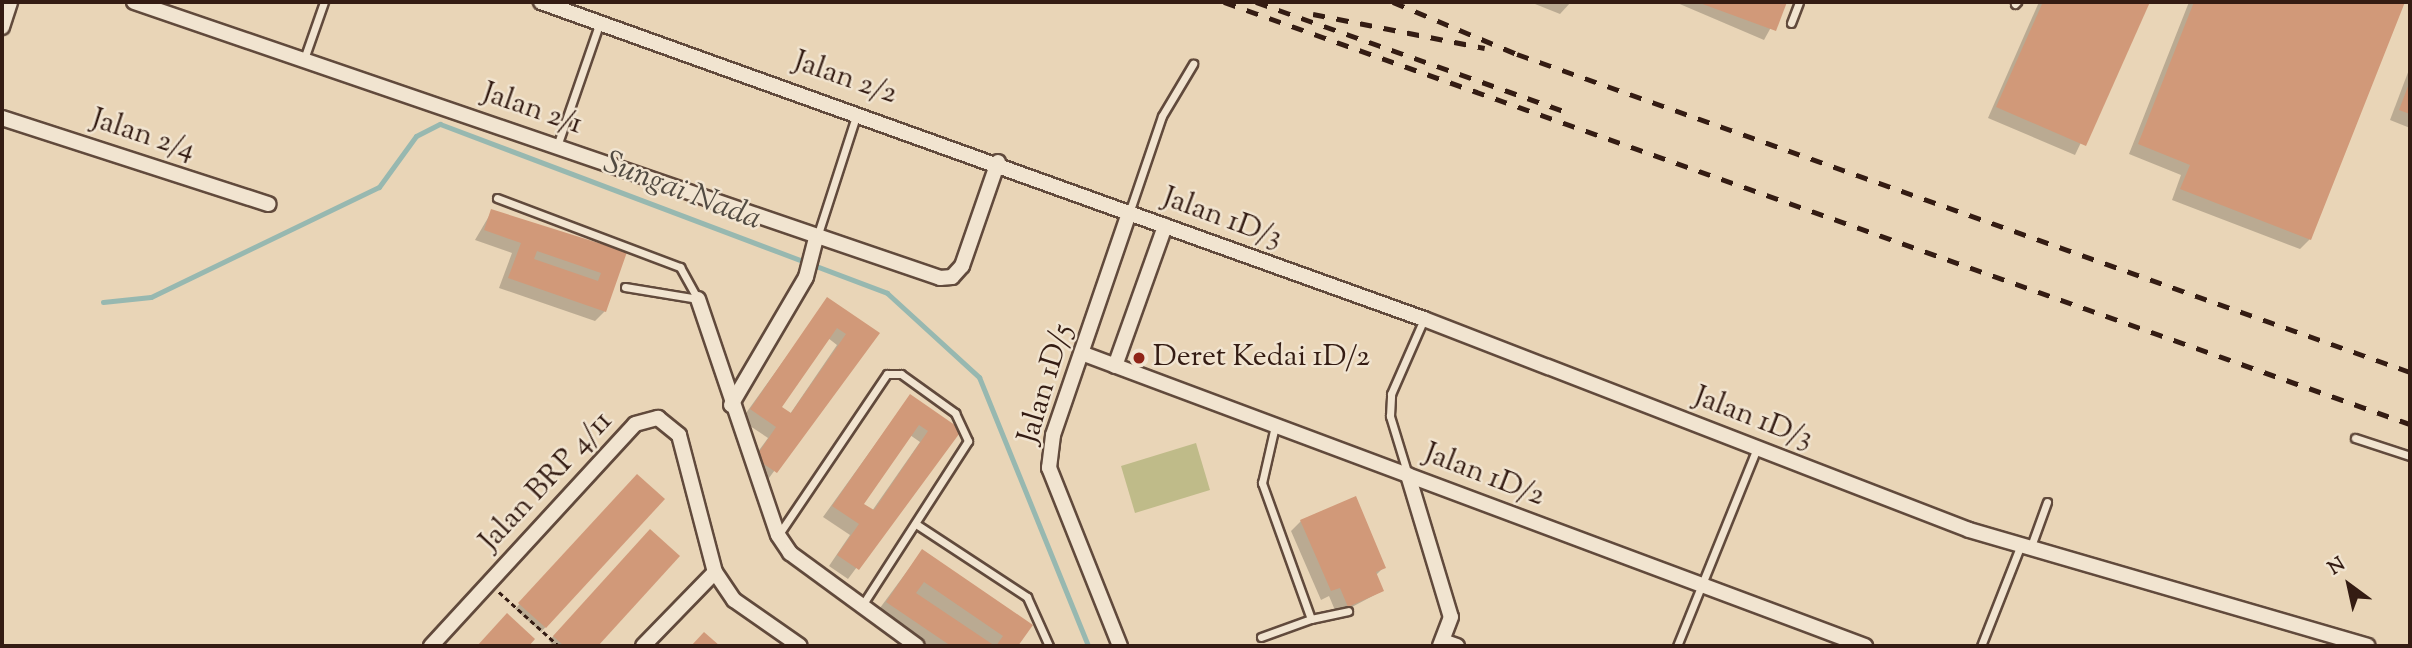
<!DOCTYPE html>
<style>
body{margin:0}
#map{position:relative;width:2412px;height:648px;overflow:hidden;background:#e9d5b7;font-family:"Sorts Mill Goudy",serif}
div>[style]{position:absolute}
.green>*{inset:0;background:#bfbb89}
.shadow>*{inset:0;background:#0003}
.stream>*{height:5px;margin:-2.5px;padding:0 2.5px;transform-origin:2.5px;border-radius:2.5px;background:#97b8b0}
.building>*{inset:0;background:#d19979}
.path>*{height:2.5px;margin-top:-1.25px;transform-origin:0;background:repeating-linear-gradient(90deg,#341c13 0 5px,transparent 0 8.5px)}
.roads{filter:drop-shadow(2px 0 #614a3c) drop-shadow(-2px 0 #614a3c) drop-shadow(0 2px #614a3c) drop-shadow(0 -2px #614a3c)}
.service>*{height:7px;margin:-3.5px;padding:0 3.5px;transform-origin:3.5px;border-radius:3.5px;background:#f1e4d0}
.minor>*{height:14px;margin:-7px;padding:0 7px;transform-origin:7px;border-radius:7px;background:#f1e4d0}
.rail>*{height:5px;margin-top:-2.5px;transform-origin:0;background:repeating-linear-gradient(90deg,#341c13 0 12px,transparent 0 24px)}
.dots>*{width:19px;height:19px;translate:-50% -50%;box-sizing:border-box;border:4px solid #f1e4d0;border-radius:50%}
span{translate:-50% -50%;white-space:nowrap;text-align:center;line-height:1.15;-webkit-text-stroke:5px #f1e4d0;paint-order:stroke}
.street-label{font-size:30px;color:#341c13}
.poi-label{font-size:30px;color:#341c13}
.left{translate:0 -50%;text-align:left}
.water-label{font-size:32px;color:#524b42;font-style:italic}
.frame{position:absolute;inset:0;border:4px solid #341c13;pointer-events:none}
.north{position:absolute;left:2314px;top:550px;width:70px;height:70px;-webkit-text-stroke:5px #f1e4d0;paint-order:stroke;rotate:327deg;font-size:19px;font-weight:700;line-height:28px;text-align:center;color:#341c13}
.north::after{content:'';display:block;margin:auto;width:24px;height:32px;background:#341c13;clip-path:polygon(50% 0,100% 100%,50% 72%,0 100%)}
</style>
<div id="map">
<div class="green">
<div style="clip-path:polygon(1196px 443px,1210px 490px,1135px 513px,1121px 466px)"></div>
</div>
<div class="shadow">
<div style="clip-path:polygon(1530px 2px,1571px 2px,1560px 14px)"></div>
<div style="clip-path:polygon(1675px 2px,1785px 2px,1764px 40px)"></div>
<div style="clip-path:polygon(2039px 2px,2148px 2px,2075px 155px,1988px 118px)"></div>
<div style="clip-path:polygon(2189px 2px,2403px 2px,2310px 239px,2300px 249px,2172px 200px,2181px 175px,2129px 154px)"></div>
<div style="clip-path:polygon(2410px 67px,2410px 128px,2390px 120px)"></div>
<div style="clip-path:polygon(492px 211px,625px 253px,605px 311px,595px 321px,499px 288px,512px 253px,475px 240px)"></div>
<div style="clip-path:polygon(evenodd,828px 299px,877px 333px,766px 482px,746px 468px,768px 438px,741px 420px,828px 299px,828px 338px,837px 345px,790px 414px,780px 408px,828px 338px)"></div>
<div style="clip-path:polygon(evenodd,910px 396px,959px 430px,848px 579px,829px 566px,850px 535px,823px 517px,910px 396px,910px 435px,920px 442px,872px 511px,862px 505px,910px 435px)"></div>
<div style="clip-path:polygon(637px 476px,663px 499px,541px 632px,515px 609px)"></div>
<div style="clip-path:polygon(1301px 521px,1384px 567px,1375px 576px,1382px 591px,1337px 615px,1329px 596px,1321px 600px,1291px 531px)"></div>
<div style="clip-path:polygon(651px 531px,678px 556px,595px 646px,554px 646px,549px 641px)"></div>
<div style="clip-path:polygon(922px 551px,1031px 625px,1016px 646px,924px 646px,877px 612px)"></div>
</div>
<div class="stream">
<div style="left:103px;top:302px;width:48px;rotate:-5.9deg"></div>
<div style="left:151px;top:297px;width:253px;rotate:-25.8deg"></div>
<div style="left:379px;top:187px;width:63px;rotate:-54deg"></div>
<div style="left:416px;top:136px;width:27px;rotate:-27deg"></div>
<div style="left:440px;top:124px;width:478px;rotate:20.7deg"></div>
<div style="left:887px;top:293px;width:125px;rotate:42.4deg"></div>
<div style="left:979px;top:377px;width:290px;rotate:67.9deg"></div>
</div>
<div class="building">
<div style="clip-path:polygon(1697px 2px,1787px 2px,1776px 31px)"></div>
<div style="clip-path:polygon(2043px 2px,2150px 2px,2086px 146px,1996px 107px)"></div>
<div style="clip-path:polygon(2194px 2px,2405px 2px,2311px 240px,2180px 189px,2190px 165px,2138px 144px)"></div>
<div style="clip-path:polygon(2410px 81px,2410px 114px,2399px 110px)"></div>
<div style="clip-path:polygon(evenodd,491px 209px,627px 252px,606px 312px,508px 278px,521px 243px,484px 230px,491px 209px,537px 251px,601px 273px,598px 281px,534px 259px,537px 251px)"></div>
<div style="clip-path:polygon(evenodd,827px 297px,880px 333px,777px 473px,755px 458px,776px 427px,750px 409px,827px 297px,837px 328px,846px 334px,791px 413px,782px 407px,837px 328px)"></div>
<div style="clip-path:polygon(evenodd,910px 394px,962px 430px,859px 570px,837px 555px,859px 524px,832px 506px,910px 394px,919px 425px,928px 431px,874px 510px,864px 504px,919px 425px)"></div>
<div style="clip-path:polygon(637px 474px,665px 499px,546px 628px,518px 603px)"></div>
<div style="clip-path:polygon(1356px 496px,1386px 568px,1376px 572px,1384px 591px,1348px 607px,1340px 588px,1331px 591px,1300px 520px)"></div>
<div style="clip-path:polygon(650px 529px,680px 556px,598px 646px,564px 646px,553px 636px)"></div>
<div style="clip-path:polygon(922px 549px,1033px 625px,1018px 646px,996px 646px,1003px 636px,924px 582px,916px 593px,995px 646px,951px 646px,886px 602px)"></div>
<div style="clip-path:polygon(507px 613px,535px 639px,529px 646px,477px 646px)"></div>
<div style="clip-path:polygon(704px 632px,720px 646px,691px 646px)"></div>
</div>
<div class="path">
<div style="left:499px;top:592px;width:81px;rotate:42deg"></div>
</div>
<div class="roads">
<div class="service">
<div style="left:2015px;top:4px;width:3px;rotate:-45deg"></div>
<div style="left:1791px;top:23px;width:22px;rotate:-69deg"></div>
<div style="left:304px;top:59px;width:60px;rotate:-70.7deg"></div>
<div style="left:557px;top:146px;width:131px;rotate:-70.9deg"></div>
<div style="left:497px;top:198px;width:196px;rotate:20.7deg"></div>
<div style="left:680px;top:267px;width:37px;rotate:61deg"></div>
<div style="left:1129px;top:213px;width:102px;rotate:-71.2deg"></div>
<div style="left:1162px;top:116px;width:61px;rotate:-59.2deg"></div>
<div style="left:817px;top:237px;width:127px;rotate:-72.1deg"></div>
<div style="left:625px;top:287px;width:74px;rotate:9.3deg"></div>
<div style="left:2355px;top:438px;width:58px;rotate:18.1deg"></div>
<div style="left:1408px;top:475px;width:62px;rotate:-107deg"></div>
<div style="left:1390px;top:416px;width:22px;rotate:-87deg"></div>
<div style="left:1391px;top:394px;width:82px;rotate:-66.3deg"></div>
<div style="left:916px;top:524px;width:133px;rotate:33.3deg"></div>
<div style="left:1027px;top:597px;width:54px;rotate:65.8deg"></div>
<div style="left:779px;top:534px;width:193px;rotate:-56deg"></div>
<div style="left:887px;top:374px;width:14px"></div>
<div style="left:901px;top:374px;width:67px;rotate:35.8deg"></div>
<div style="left:955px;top:413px;width:31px;rotate:65deg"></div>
<div style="left:968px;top:441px;width:197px;rotate:122.8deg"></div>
<div style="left:2030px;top:549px;width:50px;rotate:-70.1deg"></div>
<div style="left:1311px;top:619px;width:38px;rotate:-12deg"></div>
<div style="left:1261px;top:637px;width:53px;rotate:-19.8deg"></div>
<div style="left:1311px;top:619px;width:145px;rotate:-109.8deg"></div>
<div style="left:1262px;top:483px;width:58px;rotate:-77.2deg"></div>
<div style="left:1677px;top:646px;width:214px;rotate:-68deg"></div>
<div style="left:1981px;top:646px;width:106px;rotate:-68.5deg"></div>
</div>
<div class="minor">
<div style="left:134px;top:2px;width:852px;rotate:18.9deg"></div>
<div style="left:940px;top:278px;width:12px;rotate:-5deg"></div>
<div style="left:952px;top:277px;width:15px;rotate:-48deg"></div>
<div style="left:962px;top:266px;width:110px;rotate:-70.9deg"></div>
<div style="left:541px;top:2px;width:938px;rotate:19.75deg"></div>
<div style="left:1424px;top:319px;width:584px;rotate:21.16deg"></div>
<div style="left:1969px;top:530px;width:415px;rotate:16.2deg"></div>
<div style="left:2px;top:27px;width:26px;rotate:-72deg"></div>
<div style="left:2px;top:118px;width:280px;rotate:17.9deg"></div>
<div style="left:698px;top:299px;width:249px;rotate:71.3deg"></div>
<div style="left:778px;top:535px;width:22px;rotate:56deg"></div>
<div style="left:790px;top:553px;width:157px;rotate:36.2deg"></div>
<div style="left:1084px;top:354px;width:834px;rotate:20.5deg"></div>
<div style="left:1115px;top:366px;width:149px;rotate:-70.3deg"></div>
<div style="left:731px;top:405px;width:148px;rotate:-59.6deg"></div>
<div style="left:806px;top:277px;width:40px;rotate:-75.6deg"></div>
<div style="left:1408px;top:475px;width:148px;rotate:73.2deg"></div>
<div style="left:1451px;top:617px;width:31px;rotate:111deg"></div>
<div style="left:1443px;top:641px;width:15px;rotate:20deg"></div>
<div style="left:431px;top:646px;width:301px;rotate:-47.4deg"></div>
<div style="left:635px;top:424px;width:24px;rotate:-15deg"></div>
<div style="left:658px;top:418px;width:27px;rotate:39deg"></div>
<div style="left:679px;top:435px;width:142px;rotate:75.3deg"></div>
<div style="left:715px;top:572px;width:34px;rotate:56deg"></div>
<div style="left:734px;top:600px;width:80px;rotate:34.9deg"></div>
<div style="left:643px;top:646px;width:103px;rotate:-45.8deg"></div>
<div style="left:1120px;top:646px;width:192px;rotate:-111.7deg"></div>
<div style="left:1049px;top:468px;width:33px;rotate:-83deg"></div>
<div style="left:1053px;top:435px;width:235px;rotate:-71.1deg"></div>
</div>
</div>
<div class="rail">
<div style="left:1224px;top:2px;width:1259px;rotate:19.59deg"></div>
<div style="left:1256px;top:2px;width:326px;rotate:19.5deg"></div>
<div style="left:1393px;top:2px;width:134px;rotate:22.8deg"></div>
<div style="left:1517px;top:54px;width:948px;rotate:19.6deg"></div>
<div style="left:1313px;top:14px;width:175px;rotate:11.2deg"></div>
</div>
<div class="dots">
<div style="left:1139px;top:358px;background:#8f2418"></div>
</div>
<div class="street-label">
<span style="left:845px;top:79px;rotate:19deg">Jalan 2/2</span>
<span style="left:532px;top:110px;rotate:19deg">Jalan 2/1</span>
<span style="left:143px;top:136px;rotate:18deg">Jalan 2/4</span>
<span style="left:1222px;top:219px;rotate:20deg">Jalan 1D/3</span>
<span style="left:1047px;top:384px;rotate:-73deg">Jalan 1D/5</span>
<span style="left:1753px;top:419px;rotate:21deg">Jalan 1D/3</span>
<span style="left:1484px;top:476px;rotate:21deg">Jalan 1D/2</span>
<span style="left:547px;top:482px;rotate:-47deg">Jalan BRP 4/11</span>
</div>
<div class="poi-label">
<span class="left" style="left:1153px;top:358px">Deret Kedai 1D/2</span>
</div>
<div class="water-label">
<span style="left:682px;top:192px;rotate:21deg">Sungai Nada</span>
</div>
<div class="frame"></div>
<div class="north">N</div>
</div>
